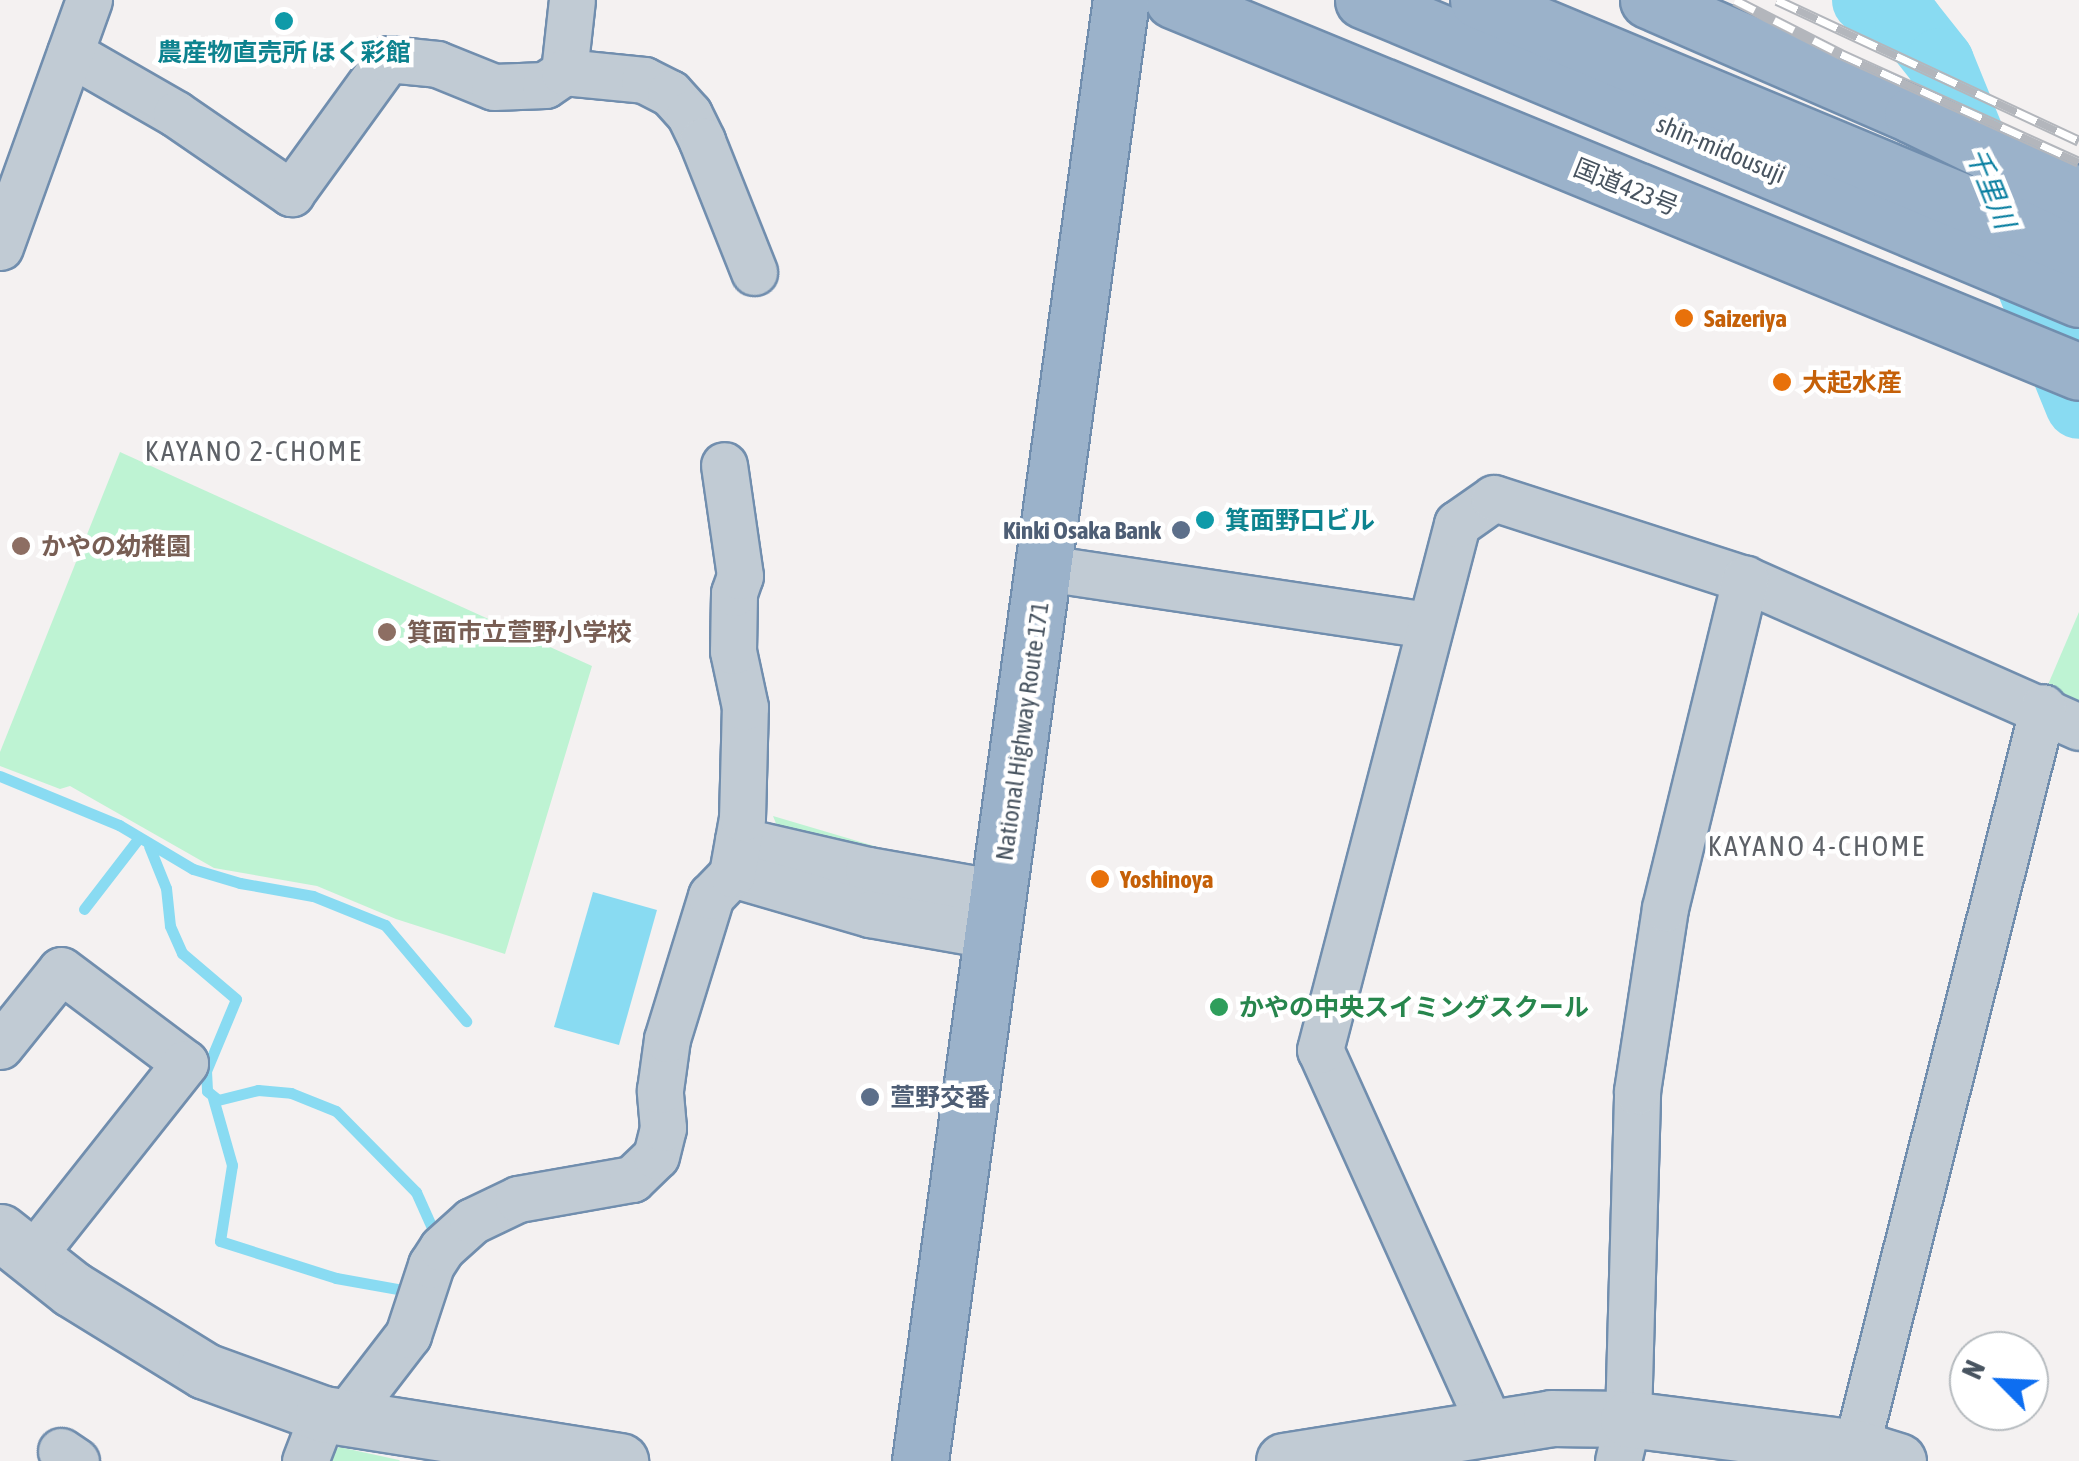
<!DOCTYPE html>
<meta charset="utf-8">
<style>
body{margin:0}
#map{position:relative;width:2079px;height:1461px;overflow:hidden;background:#f4f1f1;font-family:"Asap Condensed","Noto Sans JP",sans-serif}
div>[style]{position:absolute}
.green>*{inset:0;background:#bef3d3}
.water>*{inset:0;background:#89dbf2}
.stream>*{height:11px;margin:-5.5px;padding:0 5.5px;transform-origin:5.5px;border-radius:5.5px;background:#89dbf2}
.river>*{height:68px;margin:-34px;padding:0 34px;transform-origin:34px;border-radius:34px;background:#89dbf2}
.roads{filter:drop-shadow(2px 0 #718eae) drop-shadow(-2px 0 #718eae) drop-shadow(0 2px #718eae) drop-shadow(0 -2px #718eae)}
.minor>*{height:45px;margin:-22.5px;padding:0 22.5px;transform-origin:22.5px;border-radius:22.5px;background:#c1cbd4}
.tertiary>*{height:55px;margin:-27.5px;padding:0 27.5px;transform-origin:27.5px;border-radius:27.5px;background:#c1cbd4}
.trunk>*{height:55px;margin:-27.5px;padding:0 27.5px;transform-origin:27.5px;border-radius:27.5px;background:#9bb2ca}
.rail>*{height:11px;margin-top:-5.5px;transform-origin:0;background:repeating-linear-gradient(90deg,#fff 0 22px,#b3b6bc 0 44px);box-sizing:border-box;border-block:2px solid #b3b6bc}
.dots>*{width:28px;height:28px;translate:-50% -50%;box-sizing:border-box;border:5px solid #fff;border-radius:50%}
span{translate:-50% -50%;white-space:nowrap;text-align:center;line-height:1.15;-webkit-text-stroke:9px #fff;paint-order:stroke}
.culture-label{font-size:25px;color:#0d838f;font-weight:700}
.left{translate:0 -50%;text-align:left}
.street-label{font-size:25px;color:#485460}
.food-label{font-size:25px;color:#c56008;font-weight:700}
.service-label{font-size:25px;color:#4e5e75;font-weight:700}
.right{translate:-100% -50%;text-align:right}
.education-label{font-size:25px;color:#785e54;font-weight:700}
.leisure-label{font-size:25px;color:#27864d;font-weight:700}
.water-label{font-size:28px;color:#057d9f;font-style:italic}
.neighbourhood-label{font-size:28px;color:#5d6167;letter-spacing:2.5px}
.north{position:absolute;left:1949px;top:1331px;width:100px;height:100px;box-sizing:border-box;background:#fff;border:2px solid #b6bbbf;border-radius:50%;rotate:294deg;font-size:28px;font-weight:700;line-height:40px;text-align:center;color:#485460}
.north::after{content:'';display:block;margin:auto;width:35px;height:45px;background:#0d6ef1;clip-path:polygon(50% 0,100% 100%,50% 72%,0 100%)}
</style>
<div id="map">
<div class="green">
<div style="clip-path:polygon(120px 452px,592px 666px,505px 954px,396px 919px,317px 886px,214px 868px,70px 786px,60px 789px,0 766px,0 752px)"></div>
<div style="clip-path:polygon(2079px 612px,2079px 702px,2047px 687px)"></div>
<div style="clip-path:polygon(773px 816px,881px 848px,878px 853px,777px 826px)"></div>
<div style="clip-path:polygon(339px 1447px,399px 1460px,400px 1461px,323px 1461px)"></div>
</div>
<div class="water">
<div style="clip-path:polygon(593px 892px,657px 910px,619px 1045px,554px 1027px)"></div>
</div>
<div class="stream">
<div style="left:0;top:776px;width:129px;rotate:22.4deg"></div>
<div style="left:119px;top:825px;width:86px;rotate:30.7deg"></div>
<div style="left:193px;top:869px;width:49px;rotate:16.6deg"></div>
<div style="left:240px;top:883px;width:74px;rotate:10.1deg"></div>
<div style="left:313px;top:896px;width:78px;rotate:21.9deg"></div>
<div style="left:385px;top:925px;width:126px;rotate:49.8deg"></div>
<div style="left:149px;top:846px;width:45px;rotate:68deg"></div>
<div style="left:166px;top:888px;width:38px;rotate:84deg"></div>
<div style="left:170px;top:926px;width:30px;rotate:66deg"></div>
<div style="left:182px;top:953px;width:71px;rotate:40.4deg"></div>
<div style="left:236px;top:999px;width:78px;rotate:112.6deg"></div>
<div style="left:206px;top:1071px;width:20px;rotate:87deg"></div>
<div style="left:207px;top:1091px;width:14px;rotate:39deg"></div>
<div style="left:218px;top:1100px;width:41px;rotate:-14deg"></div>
<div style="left:258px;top:1090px;width:33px;rotate:5deg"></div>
<div style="left:291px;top:1093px;width:48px;rotate:21.8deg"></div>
<div style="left:336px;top:1111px;width:114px;rotate:45.4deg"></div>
<div style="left:416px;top:1192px;width:42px;rotate:65.9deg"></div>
<div style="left:84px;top:909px;width:88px;rotate:-52.4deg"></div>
<div style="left:213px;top:1098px;width:70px;rotate:74.2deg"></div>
<div style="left:232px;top:1165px;width:77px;rotate:99deg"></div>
<div style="left:220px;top:1241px;width:122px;rotate:17.7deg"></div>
<div style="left:336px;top:1278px;width:73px;rotate:10.2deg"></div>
</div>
<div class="river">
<div style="left:1866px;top:0;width:49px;rotate:28.1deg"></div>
<div style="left:1909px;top:23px;width:50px;rotate:51.5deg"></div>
<div style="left:1940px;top:62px;width:370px;rotate:67.9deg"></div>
</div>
<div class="roads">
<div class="minor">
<div style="left:70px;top:53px;width:122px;rotate:29.9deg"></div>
<div style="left:176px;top:114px;width:140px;rotate:34.5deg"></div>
<div style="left:291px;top:193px;width:165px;rotate:-54.1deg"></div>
<div style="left:388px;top:59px;width:49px;rotate:5.8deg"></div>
<div style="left:437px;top:64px;width:61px;rotate:22deg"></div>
<div style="left:494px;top:87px;width:51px;rotate:-2.2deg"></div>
<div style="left:545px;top:85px;width:23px;rotate:-34deg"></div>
<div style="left:564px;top:72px;width:72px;rotate:-83.7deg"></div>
<div style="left:564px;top:72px;width:80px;rotate:5.7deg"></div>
<div style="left:644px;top:80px;width:29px;rotate:27deg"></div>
<div style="left:670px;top:93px;width:28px;rotate:48deg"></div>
<div style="left:689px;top:114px;width:30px;rotate:64deg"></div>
<div style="left:702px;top:141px;width:141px;rotate:68.3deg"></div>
<div style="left:0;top:247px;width:263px;rotate:-70.2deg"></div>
<div style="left:1046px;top:568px;width:387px;rotate:8.5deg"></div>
<div style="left:738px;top:840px;width:133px;rotate:13deg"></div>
<div style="left:868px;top:870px;width:133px;rotate:10deg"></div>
<div style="left:732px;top:874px;width:144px;rotate:16.2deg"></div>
<div style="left:870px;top:914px;width:125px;rotate:10.1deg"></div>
<div style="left:0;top:1046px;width:97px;rotate:-51.2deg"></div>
<div style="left:61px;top:970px;width:155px;rotate:36.9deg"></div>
<div style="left:185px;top:1063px;width:248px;rotate:128.4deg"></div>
<div style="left:344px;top:1418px;width:105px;rotate:-52.4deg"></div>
<div style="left:408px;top:1335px;width:74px;rotate:-71.8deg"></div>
<div style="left:431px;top:1265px;width:20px;rotate:-57deg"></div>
<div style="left:442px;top:1248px;width:40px;rotate:-42deg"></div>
<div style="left:472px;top:1221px;width:51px;rotate:-25.6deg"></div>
<div style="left:518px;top:1199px;width:116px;rotate:-10deg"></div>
<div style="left:632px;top:1179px;width:33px;rotate:-44deg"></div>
<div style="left:656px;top:1156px;width:29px;rotate:-76deg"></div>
<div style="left:663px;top:1128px;width:38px;rotate:-95deg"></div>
<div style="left:660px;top:1090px;width:51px;rotate:-82.2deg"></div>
<div style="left:667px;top:1039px;width:150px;rotate:-72.9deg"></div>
<div style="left:711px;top:896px;width:30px;rotate:-46deg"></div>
<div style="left:732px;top:874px;width:57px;rotate:-79.9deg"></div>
<div style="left:742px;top:818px;width:111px;rotate:-88.5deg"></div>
<div style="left:745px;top:707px;width:57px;rotate:-102.1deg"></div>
<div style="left:733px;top:651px;width:58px;rotate:-89deg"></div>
<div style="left:734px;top:593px;width:18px;rotate:-71deg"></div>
<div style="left:740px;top:576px;width:112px;rotate:-98.2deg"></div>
<div style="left:1491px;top:1428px;width:415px;rotate:-114.3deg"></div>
<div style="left:1320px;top:1050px;width:544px;rotate:-75.4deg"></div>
<div style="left:1457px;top:524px;width:45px;rotate:-35.1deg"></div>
<div style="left:1494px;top:498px;width:264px;rotate:17.9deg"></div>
<div style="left:1745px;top:579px;width:365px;rotate:23.9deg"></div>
<div style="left:1856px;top:1448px;width:764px;rotate:-75.84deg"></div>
<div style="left:61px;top:1451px;width:18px;rotate:34deg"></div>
<div style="left:305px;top:1461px;width:50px;rotate:-69deg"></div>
<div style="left:1618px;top:1461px;width:43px;rotate:-76.6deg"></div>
<div style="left:1628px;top:1419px;width:328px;rotate:-88.4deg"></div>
<div style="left:1637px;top:1091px;width:185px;rotate:-81.3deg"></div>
<div style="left:1665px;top:908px;width:339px;rotate:-76.3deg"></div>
</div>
<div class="tertiary">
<div style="left:0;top:1232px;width:92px;rotate:38.4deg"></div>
<div style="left:72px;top:1289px;width:156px;rotate:31.7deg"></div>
<div style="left:205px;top:1371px;width:126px;rotate:20deg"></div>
<div style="left:323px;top:1414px;width:301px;rotate:9deg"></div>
<div style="left:1284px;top:1461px;width:270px;rotate:-9.1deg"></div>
<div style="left:1551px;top:1418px;width:77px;rotate:0.7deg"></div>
<div style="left:1628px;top:1419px;width:230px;rotate:7.2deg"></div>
<div style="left:1856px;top:1448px;width:44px;rotate:17.2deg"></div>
</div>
<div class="trunk">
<div style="left:1173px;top:0;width:979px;rotate:22.32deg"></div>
<div style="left:1363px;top:0;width:776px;rotate:22.67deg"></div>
<div style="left:1478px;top:0;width:651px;rotate:22.59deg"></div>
<div style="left:1648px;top:0;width:288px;rotate:23.5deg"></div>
<div style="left:1912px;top:115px;width:186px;rotate:25.9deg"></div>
<div style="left:920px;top:1461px;width:1475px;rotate:-82.17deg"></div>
</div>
</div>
<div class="rail">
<div style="left:1735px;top:0;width:119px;rotate:27deg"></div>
<div style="left:1841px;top:54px;width:261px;rotate:24.4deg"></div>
<div style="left:1777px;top:0;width:333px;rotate:25deg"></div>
</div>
<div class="dots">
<div style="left:284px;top:21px;background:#0f9aa8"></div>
<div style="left:1684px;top:318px;background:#e8710a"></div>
<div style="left:1782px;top:382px;background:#e8710a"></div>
<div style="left:1205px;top:520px;background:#0f9aa8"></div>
<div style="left:1181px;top:530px;background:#5c6f8a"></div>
<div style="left:21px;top:546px;background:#8d6e63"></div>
<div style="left:387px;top:632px;background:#8d6e63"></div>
<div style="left:1100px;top:879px;background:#e8710a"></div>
<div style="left:1219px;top:1007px;background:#2e9e5b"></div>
<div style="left:870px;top:1097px;background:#5c6f8a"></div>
</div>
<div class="culture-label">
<span style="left:284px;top:52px">農産物直売所 ほく彩館</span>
<span class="left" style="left:1225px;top:520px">箕面野口ビル</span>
</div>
<div class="street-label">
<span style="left:1721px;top:149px;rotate:23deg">shin-midousuji</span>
<span style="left:1626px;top:187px;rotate:22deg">国道423号</span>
<span style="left:1022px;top:731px;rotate:-82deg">National Highway Route 171</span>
</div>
<div class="food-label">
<span class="left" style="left:1704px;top:318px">Saizeriya</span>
<span class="left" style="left:1802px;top:382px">大起水産</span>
<span class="left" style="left:1120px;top:879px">Yoshinoya</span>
</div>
<div class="service-label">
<span class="right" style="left:1161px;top:530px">Kinki Osaka Bank</span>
<span class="left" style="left:890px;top:1097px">萱野交番</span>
</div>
<div class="education-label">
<span class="left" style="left:41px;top:546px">かやの幼稚園</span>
<span class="left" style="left:407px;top:632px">箕面市立萱野小学校</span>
</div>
<div class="leisure-label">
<span class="left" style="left:1239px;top:1007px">かやの中央スイミングスクール</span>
</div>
<div class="water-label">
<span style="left:1991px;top:188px;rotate:68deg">千里川</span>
</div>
<div class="neighbourhood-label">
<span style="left:254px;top:451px">KAYANO 2-CHOME</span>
<span style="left:1817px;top:846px">KAYANO 4-CHOME</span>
</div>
<div class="north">N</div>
</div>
